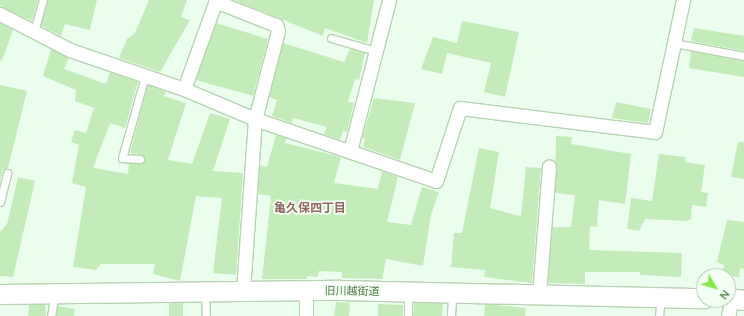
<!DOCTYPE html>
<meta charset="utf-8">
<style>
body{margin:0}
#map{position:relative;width:744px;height:316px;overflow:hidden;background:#ebfdec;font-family:Quicksand,"Noto Sans JP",sans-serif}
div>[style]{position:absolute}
.building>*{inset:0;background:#c4ecbb}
.roads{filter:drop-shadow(1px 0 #b7d3b2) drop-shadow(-1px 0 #b7d3b2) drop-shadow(0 1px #b7d3b2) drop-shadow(0 -1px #b7d3b2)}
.lane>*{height:7px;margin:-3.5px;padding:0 3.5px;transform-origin:3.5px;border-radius:3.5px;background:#fff}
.street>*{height:13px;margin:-6.5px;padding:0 6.5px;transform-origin:6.5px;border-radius:6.5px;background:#fff}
.secondary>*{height:19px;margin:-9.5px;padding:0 9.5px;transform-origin:9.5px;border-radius:9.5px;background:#fff}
span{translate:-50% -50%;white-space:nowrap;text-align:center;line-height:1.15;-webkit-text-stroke:3.5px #f2fff2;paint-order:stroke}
.street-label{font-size:11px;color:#567a4d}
.neighbourhood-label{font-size:12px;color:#956965;font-weight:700}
.north{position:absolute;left:696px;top:268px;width:40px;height:40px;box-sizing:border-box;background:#f2fff2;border:1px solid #b4cab0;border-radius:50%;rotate:128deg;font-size:11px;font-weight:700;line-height:16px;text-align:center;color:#567a4d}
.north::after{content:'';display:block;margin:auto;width:14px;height:18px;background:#85e750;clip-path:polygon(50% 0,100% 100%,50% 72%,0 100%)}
</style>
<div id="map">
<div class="building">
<div style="clip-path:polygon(0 0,38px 0,32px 21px,0 6px)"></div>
<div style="clip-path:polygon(48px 0,97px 0,90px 30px,65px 24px,61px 36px,45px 28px,41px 25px)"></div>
<div style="clip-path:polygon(149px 0,187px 0,181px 17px,190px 20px,160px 72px,119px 58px,127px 39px,135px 33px)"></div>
<div style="clip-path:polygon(234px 0,374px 0,367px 43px,325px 28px,323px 36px)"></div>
<div style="clip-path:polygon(462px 21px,519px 32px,505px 97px,484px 92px,491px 63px,447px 53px,442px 74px,421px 69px,433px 37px,457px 43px)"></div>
<div style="clip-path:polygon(0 23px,13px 30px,2px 61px,0 60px)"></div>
<div style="clip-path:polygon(216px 23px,268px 39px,253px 96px,196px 80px)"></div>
<div style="clip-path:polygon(694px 28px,744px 36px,744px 51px,691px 41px)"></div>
<div style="clip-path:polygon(283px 43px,344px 62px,350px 49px,365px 53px,359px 80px,355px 79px,348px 102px,354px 103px,347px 132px,343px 131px,340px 140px,324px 134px,327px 127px,293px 118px,292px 123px,272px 116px,277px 100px,269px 97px)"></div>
<div style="clip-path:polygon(51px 49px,69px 58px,64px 69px,106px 84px,110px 72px,138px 82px,125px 128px,110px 123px,93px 168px,128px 174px,129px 163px,144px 162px,142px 155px,130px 153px,148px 85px,166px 92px,164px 96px,186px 103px,168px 160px,192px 164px,210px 113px,230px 119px,213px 171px,243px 173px,236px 275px,213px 273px,222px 198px,196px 196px,180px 281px,153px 274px,155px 264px,101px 264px,96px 270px,73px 267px,86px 187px,72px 183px,79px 145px,71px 142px,75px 130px,86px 133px,94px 108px,75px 101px,76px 90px,43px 76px)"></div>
<div style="clip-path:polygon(691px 51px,744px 61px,744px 77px,689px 68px)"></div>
<div style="clip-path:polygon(0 85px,27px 91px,8px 168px,3px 170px,0 181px)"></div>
<div style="clip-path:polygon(374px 98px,415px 103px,400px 160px,363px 147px,365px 139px,362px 138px)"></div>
<div style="clip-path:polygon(616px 102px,651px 109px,648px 123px,612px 118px)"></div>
<div style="clip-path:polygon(276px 135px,287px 138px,285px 143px,341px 157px,334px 183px,378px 189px,382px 171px,398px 177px,387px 222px,411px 225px,422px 187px,439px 192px,431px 215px,423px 266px,386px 259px,382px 279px,342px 278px,342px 272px,319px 271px,318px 277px,307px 276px,307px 279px,262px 279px,271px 196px,258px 194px,260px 165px,267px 167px)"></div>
<div style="clip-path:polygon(556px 136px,572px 137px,571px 144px,631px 154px,625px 204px,599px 200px,597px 227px,590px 226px,589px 250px,682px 253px,681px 277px,640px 275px,640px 272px,585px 272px,585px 284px,548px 283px,552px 227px,571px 227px,575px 195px,555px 193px)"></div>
<div style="clip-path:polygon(738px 142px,744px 142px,744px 179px,731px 177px)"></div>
<div style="clip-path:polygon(479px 148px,499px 152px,490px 208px,521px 216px,526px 167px,541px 168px,532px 283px,484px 277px,485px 270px,451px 267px,454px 233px,462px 233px)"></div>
<div style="clip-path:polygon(659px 154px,686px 157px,685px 162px,705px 165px,701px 192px,708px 193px,706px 207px,692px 205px,691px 219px,685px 221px,645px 219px,639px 231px,627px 229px,631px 198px,652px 201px)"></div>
<div style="clip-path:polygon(18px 177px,35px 181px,13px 277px,0 276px,0 232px,7px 224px)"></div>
<div style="clip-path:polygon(727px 220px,744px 222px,744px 269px,740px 268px,739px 277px,723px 276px,724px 265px,717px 262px)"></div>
<div style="clip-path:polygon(336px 302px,350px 303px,349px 316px,334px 316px)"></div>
<div style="clip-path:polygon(169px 303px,183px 303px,183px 316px,169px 316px)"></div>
<div style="clip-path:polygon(414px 303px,443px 303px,442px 316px,413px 316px)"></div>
<div style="clip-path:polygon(45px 304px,46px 316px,28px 316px,29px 305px)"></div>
<div style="clip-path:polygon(378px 304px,403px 305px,403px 316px,378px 316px)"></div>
<div style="clip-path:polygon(485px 304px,526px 308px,525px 316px,484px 316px)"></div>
<div style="clip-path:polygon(58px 306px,75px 309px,74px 316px,56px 316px)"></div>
</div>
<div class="roads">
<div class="lane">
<div style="left:34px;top:31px;width:32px;rotate:-74deg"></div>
<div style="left:331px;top:38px;width:47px;rotate:16.1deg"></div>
<div style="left:674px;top:43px;width:71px;rotate:10.5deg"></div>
<div style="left:140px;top:159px;width:18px;rotate:-177deg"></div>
<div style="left:122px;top:158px;width:85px;rotate:-74.3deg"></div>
<div style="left:0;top:202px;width:30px;rotate:-76deg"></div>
<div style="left:205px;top:292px;width:24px;rotate:88deg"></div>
<div style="left:51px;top:316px;width:23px;rotate:-80deg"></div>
<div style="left:408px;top:316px;width:25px;rotate:-90deg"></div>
<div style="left:451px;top:316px;width:22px;rotate:-87deg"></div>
<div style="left:659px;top:316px;width:18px;rotate:-84deg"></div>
</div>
<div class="street">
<div style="left:215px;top:1px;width:66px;rotate:21.5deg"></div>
<div style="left:276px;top:25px;width:6px;rotate:72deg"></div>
<div style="left:278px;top:31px;width:91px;rotate:104.6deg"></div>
<div style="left:255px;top:119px;width:172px;rotate:94deg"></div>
<div style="left:0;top:14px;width:79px;rotate:27.2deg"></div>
<div style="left:70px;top:50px;width:120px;rotate:18.9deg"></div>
<div style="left:184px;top:89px;width:77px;rotate:22.9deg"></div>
<div style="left:255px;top:119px;width:191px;rotate:18.9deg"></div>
<div style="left:436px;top:181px;width:77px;rotate:-71.8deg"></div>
<div style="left:460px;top:108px;width:196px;rotate:7deg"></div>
<div style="left:655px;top:132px;width:135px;rotate:-78deg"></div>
<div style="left:184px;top:89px;width:95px;rotate:-70.2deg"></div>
<div style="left:350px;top:151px;width:156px;rotate:-75.5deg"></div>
<div style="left:306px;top:290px;width:26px;rotate:90deg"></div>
<div style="left:539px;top:294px;width:128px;rotate:-85.5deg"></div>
<div style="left:728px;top:316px;width:18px;rotate:-77deg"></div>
</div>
<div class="secondary">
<div style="left:0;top:294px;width:340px;rotate:-0.7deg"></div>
<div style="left:340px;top:290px;width:364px;rotate:1.3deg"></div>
<div style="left:728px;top:298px;width:16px;rotate:7deg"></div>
</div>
</div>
<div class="street-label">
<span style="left:352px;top:291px;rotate:1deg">旧川越街道</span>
</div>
<div class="neighbourhood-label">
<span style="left:310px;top:208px">亀久保四丁目</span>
</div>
<div class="north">N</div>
</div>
